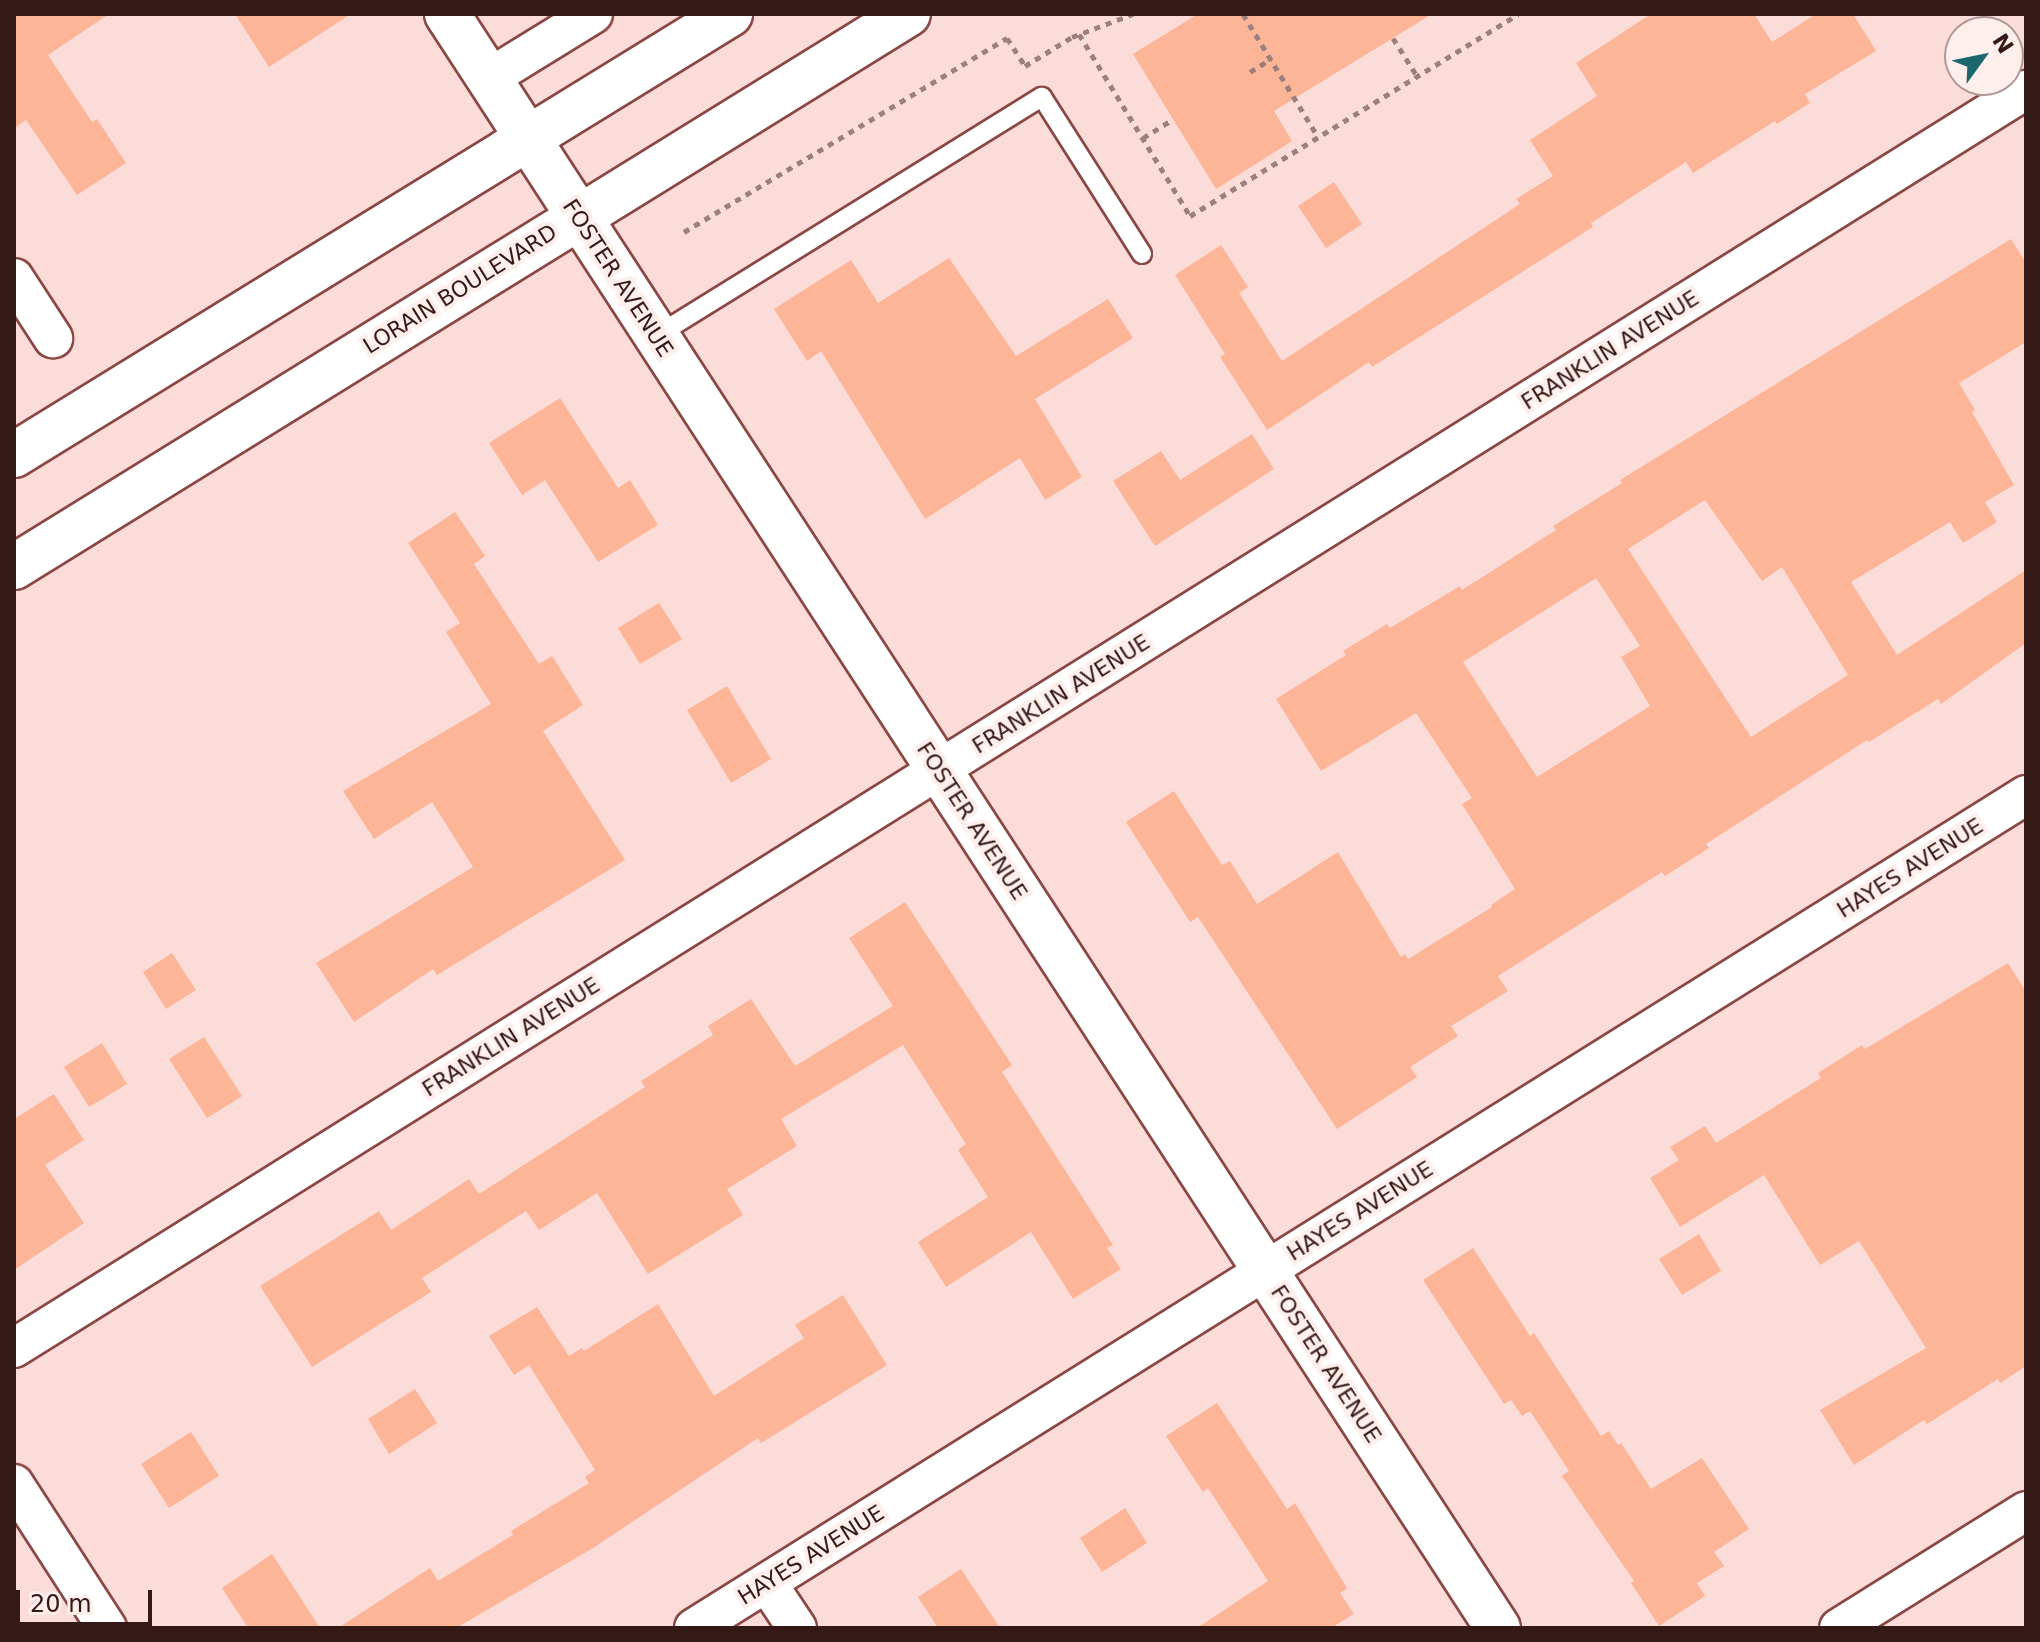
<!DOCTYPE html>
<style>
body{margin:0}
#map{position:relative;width:2040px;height:1642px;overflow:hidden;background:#fcdcd9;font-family:"DejaVu Sans",sans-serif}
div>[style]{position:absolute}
.building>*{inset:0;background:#fcb596}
.path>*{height:5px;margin-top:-2.5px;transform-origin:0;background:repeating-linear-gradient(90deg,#9d7f7d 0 6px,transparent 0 12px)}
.roads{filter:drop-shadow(2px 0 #8a4844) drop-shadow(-2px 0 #8a4844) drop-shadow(0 2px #8a4844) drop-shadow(0 -2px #8a4844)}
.lane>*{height:18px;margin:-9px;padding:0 9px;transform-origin:9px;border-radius:9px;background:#fff}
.street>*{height:38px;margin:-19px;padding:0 19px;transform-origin:19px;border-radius:19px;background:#fff}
.secondary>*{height:44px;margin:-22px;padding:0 22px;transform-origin:22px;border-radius:22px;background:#fff}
span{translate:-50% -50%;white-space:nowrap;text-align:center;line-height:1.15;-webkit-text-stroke:8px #feeeec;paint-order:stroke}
.street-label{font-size:22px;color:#351917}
.frame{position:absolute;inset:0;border:16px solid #351917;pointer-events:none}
.north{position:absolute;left:1944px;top:16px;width:80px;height:80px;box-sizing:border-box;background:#feeeec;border:2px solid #ae9997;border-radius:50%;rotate:57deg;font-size:22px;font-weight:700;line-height:32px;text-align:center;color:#351917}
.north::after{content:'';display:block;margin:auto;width:28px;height:36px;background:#1a676e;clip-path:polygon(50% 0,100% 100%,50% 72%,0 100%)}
.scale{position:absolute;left:16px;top:1590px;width:136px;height:36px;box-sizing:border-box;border:4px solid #351917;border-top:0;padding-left:10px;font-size:24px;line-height:28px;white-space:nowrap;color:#351917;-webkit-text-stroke:6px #feeeec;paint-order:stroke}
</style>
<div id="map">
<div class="building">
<div style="clip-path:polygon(14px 14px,109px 14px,48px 55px,92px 122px,97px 119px,126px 163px,77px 195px,26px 120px,14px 128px)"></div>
<div style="clip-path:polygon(235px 14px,351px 14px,269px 67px)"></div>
<div style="clip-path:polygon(1198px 14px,1432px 14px,1274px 111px,1292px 141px,1216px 189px,1133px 54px)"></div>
<div style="clip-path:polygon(1651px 14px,1754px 14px,1772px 42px,1816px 14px,1853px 14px,1876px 51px,1805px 94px,1810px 103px,1777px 124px,1775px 121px,1693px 173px,1686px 162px,1591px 223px,1593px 227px,1372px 367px,1369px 362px,1267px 430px,1220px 357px,1225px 354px,1175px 275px,1221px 245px,1248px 287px,1239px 293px,1282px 361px,1520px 204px,1516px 199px,1553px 176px,1530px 140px,1597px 96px,1576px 63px)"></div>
<div style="clip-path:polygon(1334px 182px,1362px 224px,1326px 248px,1298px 206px)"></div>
<div style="clip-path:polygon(evenodd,2011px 239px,2026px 263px,2026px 342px,1959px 383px,1975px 410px,1972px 412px,2014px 485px,1985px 502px,1997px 522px,1963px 543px,1950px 522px,1851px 582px,1897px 655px,2026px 570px,2026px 643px,1941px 704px,1938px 699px,1869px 742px,1867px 740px,1706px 844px,1709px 848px,1665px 876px,1662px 872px,1498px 976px,1508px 991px,1451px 1026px,1458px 1036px,1410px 1067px,1417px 1077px,1337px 1129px,1198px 917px,1190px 922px,1126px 822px,1174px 791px,1222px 865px,1230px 861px,1257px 904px,1338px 852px,1401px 957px,1405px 954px,1408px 959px,1492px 907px,1491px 905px,1515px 889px,1462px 804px,1472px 798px,1416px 713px,1321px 771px,1276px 699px,1346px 655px,1343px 651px,1387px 624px,1390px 628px,1460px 586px,1462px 590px,1556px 530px,1553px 526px,1622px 483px,1620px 480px,2011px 239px,1705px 500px,1762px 581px,1782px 567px,1848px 675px,1751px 737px,1628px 549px,1705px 500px,2011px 239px,1596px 578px,1640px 646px,1621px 657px,1650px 706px,1537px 777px,1463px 662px,1596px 578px)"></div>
<div style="clip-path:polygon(949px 258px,1016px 356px,1108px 299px,1133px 338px,1035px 399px,1082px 477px,1045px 500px,1020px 458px,925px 519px,821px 351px,807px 361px,774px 309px,851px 260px,878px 303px)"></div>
<div style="clip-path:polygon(560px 398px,618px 488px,630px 480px,658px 525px,598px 562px,545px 480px,522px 495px,489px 443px)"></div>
<div style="clip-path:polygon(1252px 434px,1274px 469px,1155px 546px,1113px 481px,1161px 451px,1180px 480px)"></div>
<div style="clip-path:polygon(455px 512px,485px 556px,474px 564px,539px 664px,552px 656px,583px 705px,543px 731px,625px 860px,437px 975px,433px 969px,354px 1022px,316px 963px,473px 867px,432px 802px,374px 839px,343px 791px,491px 704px,446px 632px,460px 623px,408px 543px)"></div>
<div style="clip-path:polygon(659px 603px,682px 639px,640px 664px,618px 628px)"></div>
<div style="clip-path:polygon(727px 686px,771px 759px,731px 783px,687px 710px)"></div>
<div style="clip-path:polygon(905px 902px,1012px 1065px,1002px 1072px,1113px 1245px,1107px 1248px,1121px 1269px,1073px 1299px,1031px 1232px,946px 1287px,918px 1242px,988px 1197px,958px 1150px,966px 1144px,903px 1045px,781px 1119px,797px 1146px,727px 1189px,743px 1215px,648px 1274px,597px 1193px,539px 1230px,526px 1211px,422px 1278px,431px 1292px,312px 1367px,260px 1286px,379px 1211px,391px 1230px,469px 1179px,479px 1194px,645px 1087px,641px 1081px,713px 1035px,708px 1026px,751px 999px,795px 1066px,893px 1006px,849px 938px)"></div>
<div style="clip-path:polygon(172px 953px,196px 990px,166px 1009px,143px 972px)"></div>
<div style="clip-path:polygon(2008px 963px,2026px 992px,2026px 1366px,2000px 1383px,1998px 1379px,1927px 1424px,1924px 1420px,1854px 1465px,1820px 1410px,1926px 1348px,1859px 1241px,1820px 1265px,1764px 1175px,1680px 1227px,1650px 1178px,1679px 1160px,1670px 1147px,1705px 1126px,1716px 1143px,1821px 1078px,1818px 1073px,1862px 1045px,1865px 1049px)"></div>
<div style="clip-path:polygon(204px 1037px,242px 1096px,207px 1118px,169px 1059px)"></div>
<div style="clip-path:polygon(102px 1043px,127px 1084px,89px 1107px,64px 1067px)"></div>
<div style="clip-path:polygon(54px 1094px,84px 1140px,45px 1165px,84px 1223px,14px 1270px,14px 1119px)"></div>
<div style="clip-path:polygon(1699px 1234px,1721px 1271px,1682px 1295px,1659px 1259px)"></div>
<div style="clip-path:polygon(1473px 1248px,1530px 1336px,1534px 1333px,1601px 1436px,1609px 1431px,1618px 1445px,1621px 1443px,1651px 1489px,1702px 1458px,1749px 1529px,1714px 1552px,1724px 1566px,1697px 1583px,1705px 1596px,1659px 1626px,1631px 1583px,1634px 1581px,1562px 1476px,1569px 1471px,1530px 1411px,1522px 1416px,1511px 1400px,1504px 1404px,1423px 1280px)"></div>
<div style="clip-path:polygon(843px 1295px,887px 1365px,761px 1443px,758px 1438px,593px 1548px,456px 1628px,338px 1628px,430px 1568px,438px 1581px,513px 1535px,511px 1531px,589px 1483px,585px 1477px,595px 1470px,529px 1365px,514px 1375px,489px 1336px,537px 1307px,569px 1356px,582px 1348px,584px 1351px,658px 1304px,714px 1396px,804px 1338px,795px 1325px)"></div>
<div style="clip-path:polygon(415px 1389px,437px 1423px,389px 1454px,368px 1419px)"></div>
<div style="clip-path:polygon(1217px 1403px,1287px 1509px,1295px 1503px,1347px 1588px,1340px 1593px,1354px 1614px,1331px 1628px,1197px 1628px,1268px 1581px,1208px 1488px,1203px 1492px,1166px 1436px)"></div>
<div style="clip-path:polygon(191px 1432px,219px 1476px,169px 1508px,141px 1464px)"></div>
<div style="clip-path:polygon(1125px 1508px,1147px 1543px,1102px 1572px,1080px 1538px)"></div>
<div style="clip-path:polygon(272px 1554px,320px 1628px,248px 1628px,222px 1588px)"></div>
<div style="clip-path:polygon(961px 1569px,1000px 1628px,938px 1628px,918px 1597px)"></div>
</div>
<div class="path">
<div style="left:1243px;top:14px;width:144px;rotate:58.6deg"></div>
<div style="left:1079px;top:34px;width:213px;rotate:58.6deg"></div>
<div style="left:1190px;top:216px;width:385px;rotate:-31.6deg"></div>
<div style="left:1393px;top:38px;width:45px;rotate:57.7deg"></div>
<div style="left:1250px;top:72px;width:25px;rotate:-32deg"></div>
<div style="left:1143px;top:138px;width:36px;rotate:-32deg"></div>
<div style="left:684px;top:232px;width:377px;rotate:-31deg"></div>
<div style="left:1007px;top:38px;width:33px;rotate:57deg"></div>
<div style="left:1025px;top:66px;width:55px;rotate:-31.7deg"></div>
<div style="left:1072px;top:37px;width:65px;rotate:-20.7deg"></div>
</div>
<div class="roads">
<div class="lane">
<div style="left:656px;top:336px;width:454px;rotate:-31.8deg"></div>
<div style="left:1042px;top:97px;width:186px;rotate:57.5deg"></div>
</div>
<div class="street">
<div style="left:489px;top:78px;width:122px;rotate:-31.6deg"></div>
<div style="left:14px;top:278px;width:72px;rotate:57deg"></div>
<div style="left:14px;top:1348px;width:2373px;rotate:-32.02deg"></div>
<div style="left:14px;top:1484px;width:171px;rotate:57.1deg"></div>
<div style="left:767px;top:1583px;width:54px;rotate:56.3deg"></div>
<div style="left:694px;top:1628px;width:1571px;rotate:-32.02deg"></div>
<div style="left:1839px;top:1628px;width:221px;rotate:-32deg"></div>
</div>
<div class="secondary">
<div style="left:447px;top:14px;width:1926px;rotate:56.93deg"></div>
<div style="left:14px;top:455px;width:841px;rotate:-31.63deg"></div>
<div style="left:14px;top:567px;width:1051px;rotate:-31.74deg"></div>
</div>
</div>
<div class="street-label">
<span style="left:618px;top:278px;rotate:57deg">FOSTER AVENUE</span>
<span style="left:460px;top:289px;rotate:-32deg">LORAIN BOULEVARD</span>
<span style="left:1610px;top:350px;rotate:-32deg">FRANKLIN AVENUE</span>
<span style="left:1061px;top:694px;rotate:-32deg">FRANKLIN AVENUE</span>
<span style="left:972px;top:821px;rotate:57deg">FOSTER AVENUE</span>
<span style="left:1910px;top:868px;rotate:-32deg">HAYES AVENUE</span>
<span style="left:511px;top:1037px;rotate:-32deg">FRANKLIN AVENUE</span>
<span style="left:1360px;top:1211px;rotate:-32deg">HAYES AVENUE</span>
<span style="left:1326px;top:1364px;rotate:57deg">FOSTER AVENUE</span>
<span style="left:811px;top:1555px;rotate:-32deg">HAYES AVENUE</span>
</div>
<div class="frame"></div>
<div class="north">N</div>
<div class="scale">20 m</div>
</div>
